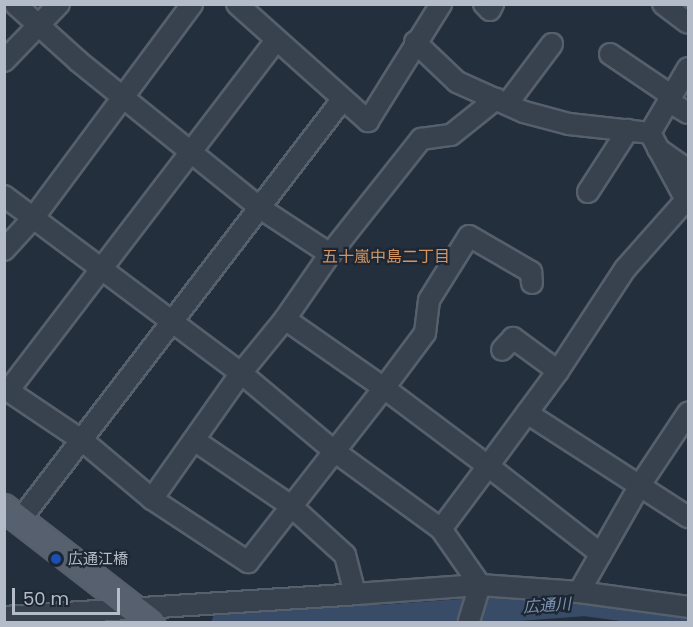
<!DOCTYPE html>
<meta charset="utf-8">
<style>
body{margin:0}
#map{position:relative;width:693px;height:627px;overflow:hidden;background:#242f3e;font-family:Poppins,"Noto Sans JP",sans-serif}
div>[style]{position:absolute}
.river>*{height:26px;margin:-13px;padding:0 13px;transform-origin:13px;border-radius:13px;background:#394c67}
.roads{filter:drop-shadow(2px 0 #565f6c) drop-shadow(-2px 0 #565f6c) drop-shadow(0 2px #565f6c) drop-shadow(0 -2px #565f6c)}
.minor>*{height:20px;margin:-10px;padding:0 10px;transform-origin:10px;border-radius:10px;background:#38414e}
.major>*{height:26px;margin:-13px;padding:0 13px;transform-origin:13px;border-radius:13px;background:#56606e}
.dots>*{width:16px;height:16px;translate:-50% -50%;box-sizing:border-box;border:3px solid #1d2633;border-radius:50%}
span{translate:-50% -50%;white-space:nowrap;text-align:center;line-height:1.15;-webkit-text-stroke:4.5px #1d2633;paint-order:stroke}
.poi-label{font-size:15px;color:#b4bcc9}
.left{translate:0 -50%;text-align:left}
.neighbourhood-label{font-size:16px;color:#d59563}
.water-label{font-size:16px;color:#7c92b1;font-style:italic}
.frame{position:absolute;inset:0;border:6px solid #b4bcc9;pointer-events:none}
.scale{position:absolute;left:12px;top:588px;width:108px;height:27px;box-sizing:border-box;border:3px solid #b4bcc9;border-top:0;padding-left:8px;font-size:18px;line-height:21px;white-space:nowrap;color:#b4bcc9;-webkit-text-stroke:4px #1d2633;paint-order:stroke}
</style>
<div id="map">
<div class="river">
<div style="left:225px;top:622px;width:48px;rotate:-5.9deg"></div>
<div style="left:273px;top:617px;width:105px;rotate:0.5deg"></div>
<div style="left:378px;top:618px;width:208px;rotate:-4.1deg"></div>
<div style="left:585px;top:603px;width:104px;rotate:7.7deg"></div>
</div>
<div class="roads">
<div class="minor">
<div style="left:15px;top:4px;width:85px;rotate:42.1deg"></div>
<div style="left:78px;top:61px;width:234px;rotate:38.9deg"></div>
<div style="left:260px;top:208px;width:84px;rotate:33.3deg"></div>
<div style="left:330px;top:254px;width:79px;rotate:124.7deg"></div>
<div style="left:285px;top:319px;width:121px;rotate:34.9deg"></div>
<div style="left:384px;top:388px;width:69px;rotate:-53.3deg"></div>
<div style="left:425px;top:333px;width:33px;rotate:-83deg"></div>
<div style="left:429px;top:300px;width:75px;rotate:-58deg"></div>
<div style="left:469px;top:236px;width:72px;rotate:30.1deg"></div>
<div style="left:531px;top:272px;width:11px;rotate:85deg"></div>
<div style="left:237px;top:4px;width:176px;rotate:41.8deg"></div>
<div style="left:368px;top:121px;width:138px;rotate:-58deg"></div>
<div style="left:484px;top:4px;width:8px;rotate:45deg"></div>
<div style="left:490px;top:10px;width:7px;rotate:-63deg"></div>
<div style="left:663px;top:4px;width:31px;rotate:37deg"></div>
<div style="left:415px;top:42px;width:58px;rotate:43.6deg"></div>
<div style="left:457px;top:82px;width:73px;rotate:24.1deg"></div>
<div style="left:524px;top:112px;width:47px;rotate:14.9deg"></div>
<div style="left:569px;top:124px;width:81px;rotate:6.3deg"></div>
<div style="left:610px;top:54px;width:75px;rotate:34.1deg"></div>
<div style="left:4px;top:61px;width:79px;rotate:-46deg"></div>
<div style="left:668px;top:101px;width:23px;rotate:31deg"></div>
<div style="left:507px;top:104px;width:75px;rotate:-53.1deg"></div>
<div style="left:650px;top:133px;width:81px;rotate:61.8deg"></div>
<div style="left:650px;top:133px;width:75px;rotate:-59.7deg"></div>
<div style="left:658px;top:149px;width:37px;rotate:35deg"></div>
<div style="left:588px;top:192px;width:74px;rotate:-57.2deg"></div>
<div style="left:4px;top:196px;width:296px;rotate:36.8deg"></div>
<div style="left:241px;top:373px;width:121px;rotate:40deg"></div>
<div style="left:334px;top:451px;width:132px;rotate:36.1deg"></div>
<div style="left:441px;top:529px;width:68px;rotate:55.1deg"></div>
<div style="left:480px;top:585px;width:99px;rotate:4deg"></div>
<div style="left:579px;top:592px;width:110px;rotate:7.8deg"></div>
<div style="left:4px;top:250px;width:45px;rotate:-47.7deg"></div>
<div style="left:34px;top:217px;width:265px;rotate:-53.4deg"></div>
<div style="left:330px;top:254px;width:147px;rotate:-51.6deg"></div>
<div style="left:421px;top:139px;width:30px;rotate:-8deg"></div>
<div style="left:451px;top:135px;width:58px;rotate:-38.7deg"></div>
<div style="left:558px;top:371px;width:122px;rotate:-56.7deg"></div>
<div style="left:625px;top:269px;width:92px;rotate:-48.5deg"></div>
<div style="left:4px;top:388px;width:95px;rotate:33.9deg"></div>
<div style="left:83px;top:441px;width:90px;rotate:40deg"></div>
<div style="left:152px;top:499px;width:154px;rotate:-54.8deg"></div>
<div style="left:241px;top:373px;width:70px;rotate:-50.8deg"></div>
<div style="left:8px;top:391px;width:441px;rotate:-52.6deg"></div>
<div style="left:527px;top:413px;width:192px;rotate:32.9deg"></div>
<div style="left:194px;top:440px;width:117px;rotate:34.2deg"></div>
<div style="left:291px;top:506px;width:73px;rotate:42.2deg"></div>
<div style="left:345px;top:555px;width:40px;rotate:75.6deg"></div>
<div style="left:355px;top:594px;width:125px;rotate:-4.1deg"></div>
<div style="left:480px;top:585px;width:39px;rotate:107deg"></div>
<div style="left:152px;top:499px;width:115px;rotate:33.3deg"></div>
<div style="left:248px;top:562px;width:221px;rotate:-52deg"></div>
<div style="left:384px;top:388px;width:130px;rotate:36.9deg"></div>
<div style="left:488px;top:466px;width:118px;rotate:-53.6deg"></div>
<div style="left:558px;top:371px;width:56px;rotate:-143.7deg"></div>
<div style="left:513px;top:338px;width:16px;rotate:133deg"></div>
<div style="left:20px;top:520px;width:529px;rotate:-52.52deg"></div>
<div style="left:441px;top:529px;width:79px;rotate:-53.3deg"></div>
<div style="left:488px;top:466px;width:143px;rotate:37.9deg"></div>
<div style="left:579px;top:592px;width:123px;rotate:-60.3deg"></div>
<div style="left:640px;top:485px;width:87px;rotate:-56.3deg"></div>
<div style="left:4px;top:617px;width:352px;rotate:-3.7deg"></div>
</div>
<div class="major">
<div style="left:4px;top:508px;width:186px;rotate:37.8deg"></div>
</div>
</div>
<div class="dots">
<div style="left:56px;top:559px;background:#1a4fb4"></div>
</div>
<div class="poi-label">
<span class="left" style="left:68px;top:559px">広通江橋</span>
</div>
<div class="neighbourhood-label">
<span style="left:386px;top:257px">五十嵐中島二丁目</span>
</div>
<div class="water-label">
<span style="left:547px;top:606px;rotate:-4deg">広通川</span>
</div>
<div class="frame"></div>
<div class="scale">50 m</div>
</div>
